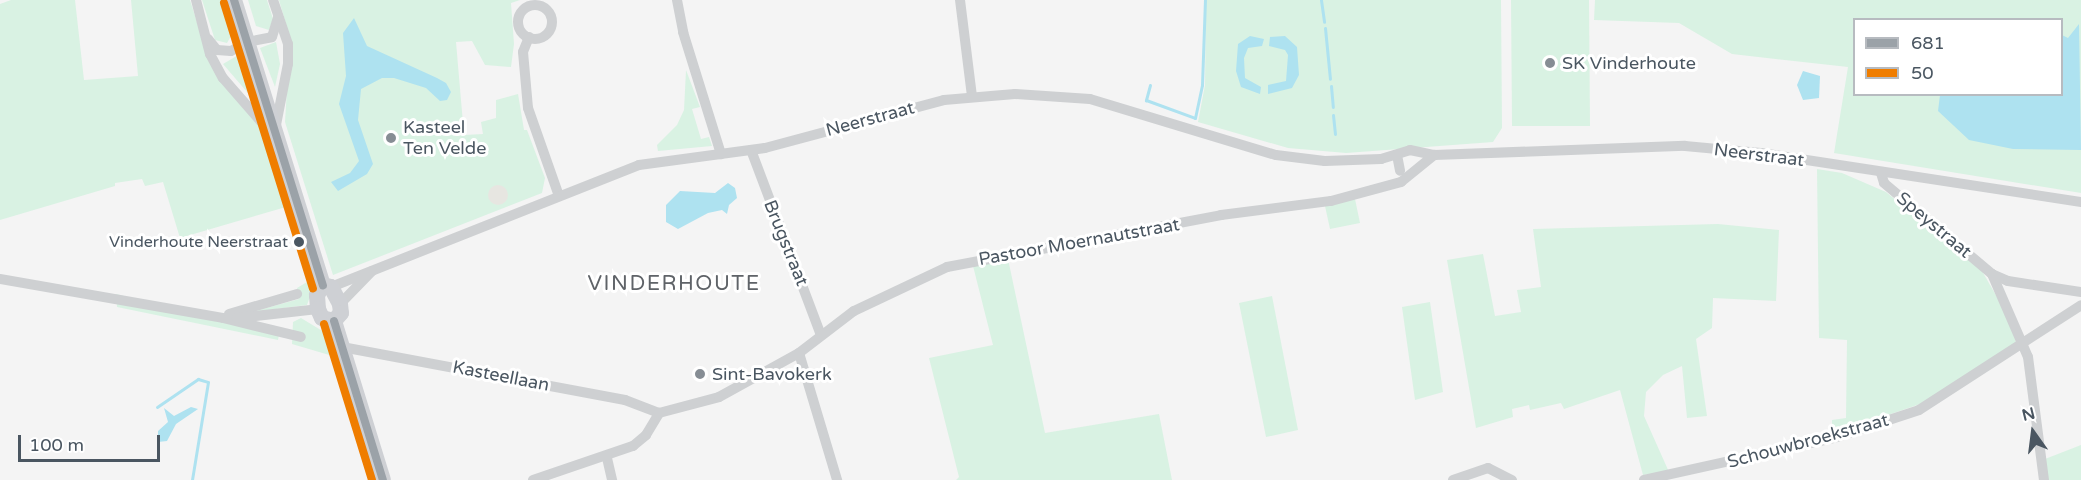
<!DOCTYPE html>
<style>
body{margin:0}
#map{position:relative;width:2081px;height:480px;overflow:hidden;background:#f4f4f4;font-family:"Varela Round",sans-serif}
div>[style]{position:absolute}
.green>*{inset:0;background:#d9f2e3}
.sand>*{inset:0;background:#e7e6e1}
.round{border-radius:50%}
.water>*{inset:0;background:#aee2f0}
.stream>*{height:3px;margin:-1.5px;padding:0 1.5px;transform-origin:1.5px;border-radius:1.5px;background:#aee2f0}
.street>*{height:10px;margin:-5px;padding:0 5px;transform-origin:5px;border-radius:5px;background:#ced0d2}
.street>.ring{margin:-5px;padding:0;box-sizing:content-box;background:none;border:10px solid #ced0d2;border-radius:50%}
.secondary>*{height:16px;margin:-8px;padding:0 8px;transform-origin:8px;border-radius:8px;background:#ced0d4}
.bus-1>*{height:8px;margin:-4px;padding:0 4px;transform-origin:4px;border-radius:4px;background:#9ba2a8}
.bus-2>*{height:8px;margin:-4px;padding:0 4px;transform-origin:4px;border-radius:4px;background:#ef7d00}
.dots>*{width:16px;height:16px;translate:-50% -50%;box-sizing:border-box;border:3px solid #fff;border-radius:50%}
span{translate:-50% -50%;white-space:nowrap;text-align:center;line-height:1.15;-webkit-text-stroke:6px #fff;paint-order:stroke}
.bus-label{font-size:16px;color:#4a5661}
.right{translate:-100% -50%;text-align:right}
.poi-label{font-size:18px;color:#4a5661}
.left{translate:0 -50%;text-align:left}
.street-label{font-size:18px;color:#4a5661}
.quarter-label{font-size:21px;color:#5f6368;letter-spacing:1.5px}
.legend{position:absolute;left:1853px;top:18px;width:210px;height:78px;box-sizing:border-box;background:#fff;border:2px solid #b7bbc0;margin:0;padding:8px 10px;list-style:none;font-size:18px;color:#4a5661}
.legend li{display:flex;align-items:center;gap:12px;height:30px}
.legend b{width:30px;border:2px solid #b7bbc0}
.north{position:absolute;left:2003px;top:402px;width:60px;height:60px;-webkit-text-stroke:4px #fff;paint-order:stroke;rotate:346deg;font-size:16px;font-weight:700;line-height:24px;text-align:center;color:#4a5661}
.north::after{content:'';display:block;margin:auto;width:21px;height:27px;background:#4a5661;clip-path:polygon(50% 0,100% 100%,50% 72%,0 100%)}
.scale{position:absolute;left:18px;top:435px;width:142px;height:27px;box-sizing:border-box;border:3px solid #4a5661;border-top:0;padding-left:8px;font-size:18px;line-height:21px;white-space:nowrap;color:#4a5661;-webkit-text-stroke:4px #fff;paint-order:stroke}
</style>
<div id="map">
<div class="green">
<div style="clip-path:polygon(11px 0,75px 0,84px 80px,138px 76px,131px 0,190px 0,207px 54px,224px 84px,263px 131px,286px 207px,180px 238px,163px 182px,145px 186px,142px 179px,115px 183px,115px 186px,0 220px,0 4px)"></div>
<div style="clip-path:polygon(202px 0,221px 0,231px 36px,227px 43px,215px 40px)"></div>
<div style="clip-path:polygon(248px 0,267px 0,273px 19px,269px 30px,256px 26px)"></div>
<div style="clip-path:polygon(279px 0,520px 0,511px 3px,514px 44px,511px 67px,485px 65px,472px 41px,456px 42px,464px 135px,483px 134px,481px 122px,496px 118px,496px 100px,518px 94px,524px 130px,527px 130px,545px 178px,542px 193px,333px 275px,285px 122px,290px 38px)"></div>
<div style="clip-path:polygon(1206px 0,1501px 0,1502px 128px,1493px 142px,1346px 153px,1288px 148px,1198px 122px,1205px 85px)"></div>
<div style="clip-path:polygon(1511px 0,1589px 0,1590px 126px,1512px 126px)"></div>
<div style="clip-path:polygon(evenodd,1595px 0,2081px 0,2081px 193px,1834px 153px,1848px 67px,1732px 54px,1679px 23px,1594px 20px,1595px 0,1854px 20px,2062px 20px,2062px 94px,1854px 94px,1854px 20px)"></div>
<div style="clip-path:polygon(276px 42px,280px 64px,275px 87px,260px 48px)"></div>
<div style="clip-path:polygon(240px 54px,254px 97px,253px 99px,223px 64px)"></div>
<div style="clip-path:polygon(686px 70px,700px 107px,692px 109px,701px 139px,709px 137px,712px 146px,658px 151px,657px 145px,677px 125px,684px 110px)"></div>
<div style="clip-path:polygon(1817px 169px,1842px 173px,1886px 192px,1982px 271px,2012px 323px,2016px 343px,1932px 400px,1832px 434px,1832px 420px,1846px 418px,1847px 340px,1819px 338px)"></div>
<div style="clip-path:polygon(1355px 199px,1360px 223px,1330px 229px,1325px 206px)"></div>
<div style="clip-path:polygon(1718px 224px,1779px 230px,1776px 301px,1713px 298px,1712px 328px,1696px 339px,1707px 416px,1687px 418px,1682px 366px,1663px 375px,1646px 392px,1644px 416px,1669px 472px,1643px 475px,1620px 390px,1564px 409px,1561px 403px,1530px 410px,1529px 405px,1512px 409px,1513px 417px,1476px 428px,1447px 260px,1483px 254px,1495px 316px,1521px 312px,1517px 290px,1541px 287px,1533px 229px)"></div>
<div style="clip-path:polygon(1008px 259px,1045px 433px,1159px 414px,1172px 480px,956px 480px,959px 477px,929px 358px,993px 345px,973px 266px)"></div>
<div style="clip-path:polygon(307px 282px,312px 291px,307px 305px,252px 312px,299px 299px,297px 288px)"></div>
<div style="clip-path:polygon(116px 294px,279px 335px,278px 340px,117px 307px)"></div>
<div style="clip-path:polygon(1272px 296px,1298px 430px,1266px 437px,1239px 303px)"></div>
<div style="clip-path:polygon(1430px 302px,1443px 392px,1415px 400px,1402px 307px)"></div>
<div style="clip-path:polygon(301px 318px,329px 335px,336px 357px,292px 344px,293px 322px)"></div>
<div style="clip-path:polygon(2081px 445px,2081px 480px,2048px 480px,2045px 459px)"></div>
</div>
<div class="sand">
<div class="round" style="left:488px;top:185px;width:20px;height:20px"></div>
</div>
<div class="water">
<div style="clip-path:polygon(354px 18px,367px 46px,437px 78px,446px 83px,451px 92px,447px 100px,440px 101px,426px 88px,394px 78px,382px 78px,361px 89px,358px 120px,373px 164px,367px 174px,338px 191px,331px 182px,350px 173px,359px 161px,339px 104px,346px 76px,343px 33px)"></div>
<div style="clip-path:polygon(2079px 24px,2081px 150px,2013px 149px,1969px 140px,1938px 111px,1940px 95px,2062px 94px,2062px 35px,2068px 38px)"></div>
<div style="clip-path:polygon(1250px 36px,1264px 39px,1262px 46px,1248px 48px,1244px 58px,1245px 78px,1261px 87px,1260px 94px,1241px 87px,1236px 71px,1238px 44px)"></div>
<div style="clip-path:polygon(1285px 36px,1297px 47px,1299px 75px,1292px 88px,1268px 94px,1268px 85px,1286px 81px,1288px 55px,1285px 50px,1269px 46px,1270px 37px)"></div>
<div style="clip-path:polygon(1803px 71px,1820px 76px,1819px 98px,1803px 100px,1797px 85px)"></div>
<div style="clip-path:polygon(728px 183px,735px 188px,737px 198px,729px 205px,727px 214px,722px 210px,708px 213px,678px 229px,666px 222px,666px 205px,680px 191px,715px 193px)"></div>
<div style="clip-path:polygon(191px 407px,198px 409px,176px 424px,167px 441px,158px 442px,158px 431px,168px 422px,164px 408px,174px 416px)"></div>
</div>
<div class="stream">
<div style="left:1321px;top:0;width:22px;rotate:82deg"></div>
<div style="left:1325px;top:28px;width:51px;rotate:84.4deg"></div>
<div style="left:1150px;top:85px;width:16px;rotate:105deg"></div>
<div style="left:1146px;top:100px;width:52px;rotate:20.2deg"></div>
<div style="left:1195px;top:118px;width:34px;rotate:-78deg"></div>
<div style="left:1202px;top:85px;width:85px;rotate:-88deg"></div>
<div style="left:1331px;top:86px;width:21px;rotate:85deg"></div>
<div style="left:1333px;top:115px;width:19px;rotate:84deg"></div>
<div style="left:157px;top:407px;width:50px;rotate:-34.3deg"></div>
<div style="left:198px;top:379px;width:10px;rotate:17deg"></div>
<div style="left:208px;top:382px;width:99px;rotate:99.3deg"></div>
</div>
<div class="street">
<div style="left:196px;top:0;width:56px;rotate:75.5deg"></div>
<div style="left:210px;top:54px;width:27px;rotate:62deg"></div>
<div style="left:223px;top:78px;width:61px;rotate:49deg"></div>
<div style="left:263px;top:124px;width:13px;rotate:27deg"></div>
<div style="left:275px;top:130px;width:67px;rotate:-78.9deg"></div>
<div style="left:288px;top:64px;width:20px;rotate:-90deg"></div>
<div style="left:288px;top:44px;width:46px;rotate:-108.8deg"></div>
<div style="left:677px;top:0;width:33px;rotate:79deg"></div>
<div style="left:683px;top:32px;width:128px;rotate:72.7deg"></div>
<div style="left:960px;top:0;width:97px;rotate:82.9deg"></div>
<div class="ring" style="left:518px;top:5px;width:24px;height:24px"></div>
<div style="left:529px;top:37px;width:16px;rotate:112deg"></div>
<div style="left:523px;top:52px;width:56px;rotate:84.9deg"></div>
<div style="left:528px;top:108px;width:93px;rotate:70.6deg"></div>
<div style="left:208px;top:39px;width:14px;rotate:51deg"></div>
<div style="left:217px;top:50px;width:14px;rotate:4deg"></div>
<div style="left:231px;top:51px;width:18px;rotate:-29deg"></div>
<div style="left:247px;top:42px;width:25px;rotate:-11deg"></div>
<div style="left:272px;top:37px;width:21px;rotate:-73deg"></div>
<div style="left:751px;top:150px;width:198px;rotate:69.3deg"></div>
<div style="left:1397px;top:155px;width:16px;rotate:79deg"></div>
<div style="left:1881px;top:173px;width:10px;rotate:73deg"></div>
<div style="left:1884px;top:183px;width:141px;rotate:40.1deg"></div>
<div style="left:1992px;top:274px;width:90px;rotate:66.6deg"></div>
<div style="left:2028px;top:357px;width:124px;rotate:82.6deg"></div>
<div style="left:1992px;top:274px;width:17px;rotate:24deg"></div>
<div style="left:2008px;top:281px;width:74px;rotate:8.6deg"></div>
<div style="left:0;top:279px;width:226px;rotate:9.9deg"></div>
<div style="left:223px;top:318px;width:80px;rotate:13.7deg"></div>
<div style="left:331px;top:287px;width:331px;rotate:-21.6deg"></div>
<div style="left:639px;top:165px;width:127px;rotate:-7.7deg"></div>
<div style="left:765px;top:148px;width:185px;rotate:-15deg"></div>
<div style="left:944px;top:100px;width:71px;rotate:-4.8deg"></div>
<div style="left:1015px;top:94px;width:75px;rotate:3.8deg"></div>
<div style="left:1090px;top:99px;width:194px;rotate:16.8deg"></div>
<div style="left:1276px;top:155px;width:49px;rotate:7deg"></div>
<div style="left:1325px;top:161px;width:56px;rotate:-2deg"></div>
<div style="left:1381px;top:159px;width:30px;rotate:-17deg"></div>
<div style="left:1410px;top:150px;width:25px;rotate:12deg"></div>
<div style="left:1434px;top:155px;width:251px;rotate:-2.1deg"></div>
<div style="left:1685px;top:146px;width:76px;rotate:5.3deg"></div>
<div style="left:1761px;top:153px;width:324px;rotate:8.7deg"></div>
<div style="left:340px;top:304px;width:46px;rotate:-45.9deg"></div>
<div style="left:229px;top:314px;width:71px;rotate:-16.4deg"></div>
<div style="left:237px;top:318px;width:81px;rotate:-6.3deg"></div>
<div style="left:342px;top:347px;width:288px;rotate:10.6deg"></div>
<div style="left:625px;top:400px;width:36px;rotate:21deg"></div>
<div style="left:799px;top:353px;width:133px;rotate:73.3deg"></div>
<div style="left:607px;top:458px;width:23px;rotate:77deg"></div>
<div style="left:533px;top:480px;width:106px;rotate:-18.8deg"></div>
<div style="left:633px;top:446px;width:17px;rotate:-40deg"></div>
<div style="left:646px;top:435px;width:26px;rotate:-59deg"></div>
<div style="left:659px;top:413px;width:62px;rotate:-14.9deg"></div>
<div style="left:719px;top:397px;width:91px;rotate:-28.8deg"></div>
<div style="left:799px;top:353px;width:69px;rotate:-37.4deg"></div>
<div style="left:854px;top:311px;width:103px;rotate:-25.3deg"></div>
<div style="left:947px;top:267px;width:279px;rotate:-10.7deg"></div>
<div style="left:1221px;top:215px;width:111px;rotate:-7.3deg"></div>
<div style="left:1331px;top:201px;width:73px;rotate:-15.2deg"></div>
<div style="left:1401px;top:182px;width:43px;rotate:-39.3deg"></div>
<div style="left:1453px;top:480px;width:37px;rotate:-19deg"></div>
<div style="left:1488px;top:468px;width:27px;rotate:27deg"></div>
<div style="left:1644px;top:480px;width:195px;rotate:-12.5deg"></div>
<div style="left:1834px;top:438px;width:89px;rotate:-18.2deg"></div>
<div style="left:1919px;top:410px;width:193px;rotate:-32.9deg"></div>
</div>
<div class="secondary">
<div style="left:234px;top:0;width:299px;rotate:72.7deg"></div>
<div style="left:323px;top:285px;width:12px;rotate:121deg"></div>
<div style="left:317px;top:295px;width:14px;rotate:86deg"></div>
<div style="left:318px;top:309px;width:10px;rotate:66deg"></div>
<div style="left:322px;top:318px;width:12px;rotate:14deg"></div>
<div style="left:323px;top:285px;width:8px;rotate:14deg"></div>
<div style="left:331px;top:287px;width:19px;rotate:62deg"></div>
<div style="left:340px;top:304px;width:9px;rotate:84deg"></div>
<div style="left:341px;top:313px;width:11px;rotate:131deg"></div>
<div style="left:334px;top:321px;width:166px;rotate:72.9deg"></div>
</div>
<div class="bus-1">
<div style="left:234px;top:0;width:299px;rotate:72.7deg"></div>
<div style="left:334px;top:321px;width:166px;rotate:72.9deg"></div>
</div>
<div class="bus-2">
<div style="left:224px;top:3px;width:299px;rotate:72.7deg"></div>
<div style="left:324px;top:324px;width:163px;rotate:72.9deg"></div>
</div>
<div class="dots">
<div style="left:1550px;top:63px;background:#868d94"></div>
<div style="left:391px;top:138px;background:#868d94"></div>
<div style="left:299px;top:242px;background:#4a5661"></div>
<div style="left:700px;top:374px;background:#868d94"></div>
</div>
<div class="bus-label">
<span class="right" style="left:288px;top:242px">Vinderhoute Neerstraat</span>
</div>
<div class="poi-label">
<span class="left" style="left:1562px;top:63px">SK Vinderhoute</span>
<span class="left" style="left:403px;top:138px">Kasteel<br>Ten Velde</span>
<span class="left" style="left:712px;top:374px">Sint-Bavokerk</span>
</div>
<div class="street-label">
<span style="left:870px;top:119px;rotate:-15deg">Neerstraat</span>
<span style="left:1759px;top:155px;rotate:7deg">Neerstraat</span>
<span style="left:1934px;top:225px;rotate:40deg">Speystraat</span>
<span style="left:1079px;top:242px;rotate:-10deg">Pastoor Moernautstraat</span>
<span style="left:786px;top:243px;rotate:68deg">Brugstraat</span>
<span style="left:501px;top:376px;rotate:11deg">Kasteellaan</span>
<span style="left:1808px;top:441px;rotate:-15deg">Schouwbroekstraat</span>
</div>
<div class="quarter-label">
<span style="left:674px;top:284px">VINDERHOUTE</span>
</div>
<ul class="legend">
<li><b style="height:8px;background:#9ba2a8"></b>681</li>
<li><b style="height:8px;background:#ef7d00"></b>50</li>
</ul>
<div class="north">N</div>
<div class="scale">100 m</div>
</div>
